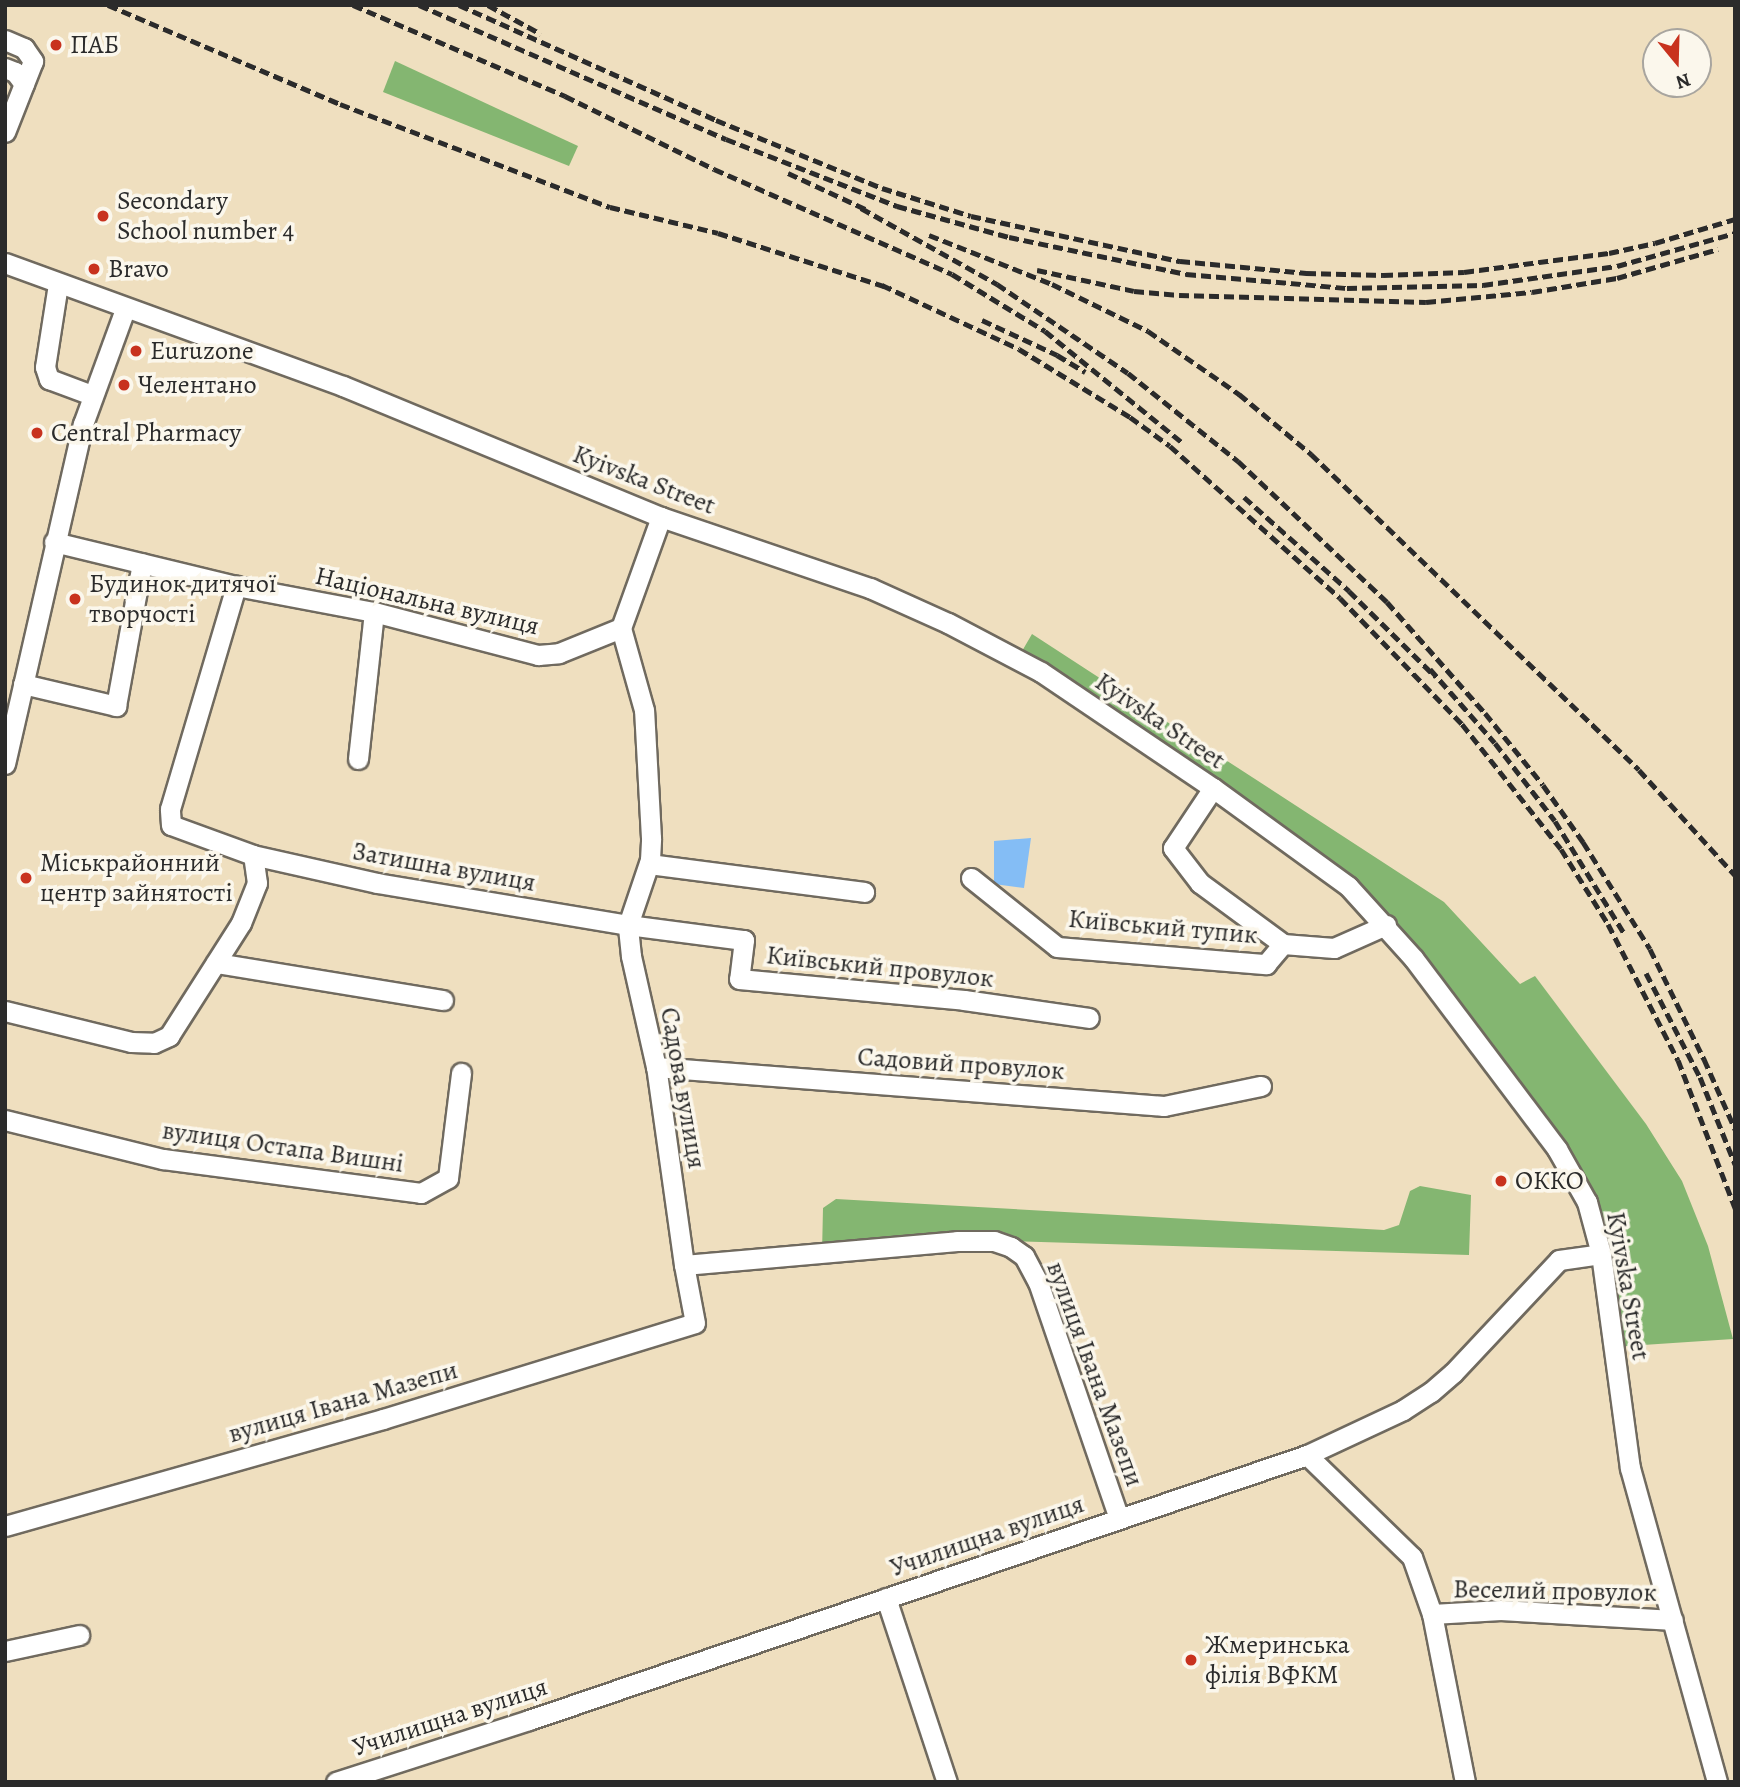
<!DOCTYPE html>
<meta charset="utf-8">
<style>
body{margin:0}
#map{position:relative;width:1740px;height:1787px;overflow:hidden;background:#efdfbf;font-family:Alegreya,serif}
div>[style]{position:absolute}
.forest>*{inset:0;background:#84b671}
.water>*{inset:0;background:#84bdf5}
.roads{filter:drop-shadow(2px 0 #706a5f) drop-shadow(-2px 0 #706a5f) drop-shadow(0 2px #706a5f) drop-shadow(0 -2px #706a5f)}
.minor>*{height:19px;margin:-9.5px;padding:0 9.5px;transform-origin:9.5px;border-radius:9.5px;background:#fff}
.rail>*{height:5px;margin-top:-2.5px;transform-origin:0;background:repeating-linear-gradient(90deg,#2b2b2b 0 10px,transparent 0 15px)}
.dots>*{width:19px;height:19px;translate:-50% -50%;box-sizing:border-box;border:4px solid #fbf7ec;border-radius:50%}
span{translate:-50% -50%;white-space:nowrap;text-align:center;line-height:1.15;-webkit-text-stroke:7px #fbf7ec;paint-order:stroke}
.poi-label{font-size:26px;color:#2b2b2b}
.left{translate:0 -50%;text-align:left}
.street-label{font-size:26px;color:#2b2b2b}
.frame{position:absolute;inset:0;border:7px solid #2b2b2b;pointer-events:none}
.north{position:absolute;left:1642px;top:28px;width:70px;height:70px;box-sizing:border-box;background:#fbf7ec;border:2px solid #a8a59f;border-radius:50%;rotate:161deg;font-size:19px;font-weight:700;line-height:28px;text-align:center;color:#2b2b2b}
.north::after{content:'';display:block;margin:auto;width:24px;height:32px;background:#c8321e;clip-path:polygon(50% 0,100% 100%,50% 72%,0 100%)}
</style>
<div id="map">
<div class="forest">
<div style="clip-path:polygon(395px 61px,578px 146px,569px 166px,383px 92px)"></div>
<div style="clip-path:polygon(1032px 634px,1444px 902px,1520px 984px,1535px 976px,1646px 1124px,1682px 1181px,1708px 1246px,1733px 1339px,1613px 1347px,1587px 1202px,1364px 901px,1018px 658px)"></div>
<div style="clip-path:polygon(1420px 1186px,1471px 1195px,1469px 1255px,977px 1240px,822px 1253px,823px 1208px,836px 1199px,1384px 1230px,1399px 1225px,1410px 1191px)"></div>
</div>
<div class="water">
<div style="clip-path:polygon(1031px 838px,1024px 888px,994px 884px,994px 841px)"></div>
</div>
<div class="roads">
<div class="minor">
<div style="left:5px;top:40px;width:21px;rotate:23deg"></div>
<div style="left:24px;top:48px;width:16px;rotate:55deg"></div>
<div style="left:33px;top:61px;width:76px;rotate:111.5deg"></div>
<div style="left:5px;top:68px;width:11px;rotate:22deg"></div>
<div style="left:15px;top:72px;width:15px;rotate:53deg"></div>
<div style="left:5px;top:263px;width:360px;rotate:20deg"></div>
<div style="left:343px;top:386px;width:344px;rotate:22.4deg"></div>
<div style="left:661px;top:517px;width:221px;rotate:18.8deg"></div>
<div style="left:870px;top:588px;width:85px;rotate:24.2deg"></div>
<div style="left:948px;top:623px;width:105px;rotate:27.8deg"></div>
<div style="left:1041px;top:672px;width:207px;rotate:34deg"></div>
<div style="left:1213px;top:788px;width:167px;rotate:36deg"></div>
<div style="left:1348px;top:886px;width:98px;rotate:47.9deg"></div>
<div style="left:1414px;top:959px;width:238px;rotate:53deg"></div>
<div style="left:1557px;top:1149px;width:61px;rotate:60.5deg"></div>
<div style="left:1587px;top:1202px;width:54px;rotate:74.9deg"></div>
<div style="left:1601px;top:1254px;width:216px;rotate:82.3deg"></div>
<div style="left:1630px;top:1468px;width:326px;rotate:74.5deg"></div>
<div style="left:58px;top:284px;width:84px;rotate:98.9deg"></div>
<div style="left:45px;top:367px;width:13px;rotate:72deg"></div>
<div style="left:49px;top:379px;width:46px;rotate:20.4deg"></div>
<div style="left:54px;top:542px;width:187px;rotate:13.6deg"></div>
<div style="left:236px;top:586px;width:140px;rotate:10.7deg"></div>
<div style="left:374px;top:612px;width:170px;rotate:14.7deg"></div>
<div style="left:538px;top:655px;width:21px;rotate:-5deg"></div>
<div style="left:559px;top:653px;width:67px;rotate:-22deg"></div>
<div style="left:23px;top:684px;width:96px;rotate:13.3deg"></div>
<div style="left:116px;top:706px;width:145px;rotate:-79.7deg"></div>
<div style="left:358px;top:759px;width:148px;rotate:-83.8deg"></div>
<div style="left:5px;top:764px;width:349px;rotate:-77.1deg"></div>
<div style="left:83px;top:424px;width:122px;rotate:-69.9deg"></div>
<div style="left:1213px;top:788px;width:72px;rotate:123.7deg"></div>
<div style="left:1173px;top:848px;width:44px;rotate:52.4deg"></div>
<div style="left:1200px;top:883px;width:103px;rotate:36.3deg"></div>
<div style="left:1283px;top:944px;width:51px;rotate:4.5deg"></div>
<div style="left:1334px;top:948px;width:57px;rotate:-23.9deg"></div>
<div style="left:253px;top:855px;width:127px;rotate:12.7deg"></div>
<div style="left:377px;top:883px;width:254px;rotate:9.5deg"></div>
<div style="left:628px;top:925px;width:117px;rotate:7.4deg"></div>
<div style="left:744px;top:940px;width:39px;rotate:97deg"></div>
<div style="left:739px;top:979px;width:226px;rotate:5.3deg"></div>
<div style="left:964px;top:1000px;width:126px;rotate:8.2deg"></div>
<div style="left:649px;top:864px;width:217px;rotate:7.4deg"></div>
<div style="left:971px;top:878px;width:110px;rotate:38.7deg"></div>
<div style="left:1057px;top:947px;width:210px;rotate:4.7deg"></div>
<div style="left:1266px;top:964px;width:26px;rotate:-50deg"></div>
<div style="left:216px;top:963px;width:230px;rotate:9.3deg"></div>
<div style="left:5px;top:1011px;width:130px;rotate:13.8deg"></div>
<div style="left:131px;top:1042px;width:23px;rotate:2deg"></div>
<div style="left:154px;top:1043px;width:17px;rotate:-25deg"></div>
<div style="left:169px;top:1036px;width:134px;rotate:-57.5deg"></div>
<div style="left:241px;top:923px;width:43px;rotate:-68.2deg"></div>
<div style="left:257px;top:883px;width:28px;rotate:-98deg"></div>
<div style="left:253px;top:855px;width:87px;rotate:-159.9deg"></div>
<div style="left:171px;top:825px;width:16px;rotate:-94deg"></div>
<div style="left:170px;top:809px;width:233px;rotate:-73.5deg"></div>
<div style="left:656px;top:1067px;width:509px;rotate:4.39deg"></div>
<div style="left:1164px;top:1106px;width:99px;rotate:-11.7deg"></div>
<div style="left:5px;top:1120px;width:163px;rotate:13.9deg"></div>
<div style="left:163px;top:1159px;width:260px;rotate:7.5deg"></div>
<div style="left:421px;top:1193px;width:31px;rotate:-29deg"></div>
<div style="left:448px;top:1178px;width:106px;rotate:-82.9deg"></div>
<div style="left:684px;top:1265px;width:274px;rotate:-5deg"></div>
<div style="left:957px;top:1241px;width:37px"></div>
<div style="left:994px;top:1241px;width:18px;rotate:19deg"></div>
<div style="left:1011px;top:1247px;width:16px;rotate:35deg"></div>
<div style="left:1024px;top:1256px;width:30px;rotate:62deg"></div>
<div style="left:1038px;top:1282px;width:250px;rotate:71.1deg"></div>
<div style="left:1307px;top:1455px;width:146px;rotate:44.2deg"></div>
<div style="left:1412px;top:1557px;width:60px;rotate:70.7deg"></div>
<div style="left:1432px;top:1614px;width:171px;rotate:78.9deg"></div>
<div style="left:5px;top:1526px;width:393px;rotate:-15.8deg"></div>
<div style="left:383px;top:1419px;width:326px;rotate:-17.1deg"></div>
<div style="left:695px;top:1323px;width:59px;rotate:-100.7deg"></div>
<div style="left:684px;top:1265px;width:200px;rotate:-98deg"></div>
<div style="left:656px;top:1067px;width:114px;rotate:-102.7deg"></div>
<div style="left:631px;top:956px;width:31px;rotate:-96deg"></div>
<div style="left:628px;top:925px;width:69px;rotate:-71.3deg"></div>
<div style="left:650px;top:860px;width:22px;rotate:-87deg"></div>
<div style="left:651px;top:838px;width:128px;rotate:-93.1deg"></div>
<div style="left:644px;top:710px;width:85px;rotate:-105.7deg"></div>
<div style="left:621px;top:628px;width:118px;rotate:-70.2deg"></div>
<div style="left:886px;top:1598px;width:194px;rotate:71.7deg"></div>
<div style="left:1432px;top:1614px;width:69px;rotate:-3.3deg"></div>
<div style="left:1501px;top:1610px;width:172px;rotate:3.3deg"></div>
<div style="left:5px;top:1651px;width:76px;rotate:-12.2deg"></div>
<div style="left:336px;top:1782px;width:203px;rotate:-17.8deg"></div>
<div style="left:529px;top:1720px;width:822px;rotate:-18.81deg"></div>
<div style="left:1307px;top:1455px;width:106px;rotate:-25.1deg"></div>
<div style="left:1403px;top:1410px;width:33px;rotate:-33deg"></div>
<div style="left:1431px;top:1392px;width:29px;rotate:-41deg"></div>
<div style="left:1453px;top:1373px;width:155px;rotate:-46.8deg"></div>
<div style="left:1559px;top:1260px;width:42px;rotate:-8.1deg"></div>
</div>
</div>
<div class="rail">
<div style="left:108px;top:5px;width:252px;rotate:23.1deg"></div>
<div style="left:340px;top:104px;width:289px;rotate:20.9deg"></div>
<div style="left:610px;top:207px;width:111px;rotate:13.5deg"></div>
<div style="left:718px;top:233px;width:181px;rotate:17.7deg"></div>
<div style="left:353px;top:5px;width:231px;rotate:23.2deg"></div>
<div style="left:565px;top:96px;width:166px;rotate:26.1deg"></div>
<div style="left:714px;top:169px;width:260px;rotate:23.8deg"></div>
<div style="left:952px;top:274px;width:109px;rotate:31.5deg"></div>
<div style="left:1045px;top:331px;width:179px;rotate:39.1deg"></div>
<div style="left:419px;top:5px;width:335px;rotate:23.6deg"></div>
<div style="left:726px;top:139px;width:184px;rotate:21.4deg"></div>
<div style="left:897px;top:206px;width:116px;rotate:15.5deg"></div>
<div style="left:1009px;top:237px;width:181px;rotate:11.8deg"></div>
<div style="left:1186px;top:274px;width:162px;rotate:5deg"></div>
<div style="left:1347px;top:288px;width:136px;rotate:-1.3deg"></div>
<div style="left:1483px;top:285px;width:135px;rotate:-8.1deg"></div>
<div style="left:1617px;top:266px;width:123px;rotate:-15.6deg"></div>
<div style="left:459px;top:5px;width:282px;rotate:24.1deg"></div>
<div style="left:716px;top:120px;width:179px;rotate:22.3deg"></div>
<div style="left:882px;top:188px;width:93px;rotate:17.5deg"></div>
<div style="left:971px;top:216px;width:214px;rotate:12.2deg"></div>
<div style="left:1180px;top:261px;width:127px;rotate:5.4deg"></div>
<div style="left:1306px;top:273px;width:77px;rotate:1.5deg"></div>
<div style="left:1383px;top:275px;width:81px;rotate:-2.1deg"></div>
<div style="left:1464px;top:272px;width:146px;rotate:-7.5deg"></div>
<div style="left:1609px;top:253px;width:47px;rotate:-12.3deg"></div>
<div style="left:1655px;top:243px;width:84px;rotate:-16.7deg"></div>
<div style="left:488px;top:5px;width:60px;rotate:28.7deg"></div>
<div style="left:788px;top:173px;width:90px;rotate:24.9deg"></div>
<div style="left:861px;top:208px;width:156px;rotate:29.2deg"></div>
<div style="left:997px;top:284px;width:158px;rotate:34.2deg"></div>
<div style="left:1128px;top:373px;width:141px;rotate:38.7deg"></div>
<div style="left:1238px;top:461px;width:205px;rotate:43.4deg"></div>
<div style="left:1387px;top:602px;width:148px;rotate:48.6deg"></div>
<div style="left:1485px;top:713px;width:92px;rotate:51.1deg"></div>
<div style="left:1543px;top:785px;width:70px;rotate:54.9deg"></div>
<div style="left:1583px;top:842px;width:126px;rotate:57.9deg"></div>
<div style="left:1650px;top:949px;width:123px;rotate:63.9deg"></div>
<div style="left:1704px;top:1059px;width:77px;rotate:66.1deg"></div>
<div style="left:929px;top:235px;width:132px;rotate:21.7deg"></div>
<div style="left:1052px;top:284px;width:107px;rotate:26.1deg"></div>
<div style="left:1148px;top:331px;width:111px;rotate:34.7deg"></div>
<div style="left:1239px;top:394px;width:94px;rotate:39.8deg"></div>
<div style="left:1311px;top:454px;width:455px;rotate:43.9deg"></div>
<div style="left:1639px;top:770px;width:142px;rotate:47.6deg"></div>
<div style="left:1037px;top:270px;width:99px;rotate:12.2deg"></div>
<div style="left:1134px;top:291px;width:45px;rotate:5.1deg"></div>
<div style="left:1179px;top:295px;width:247px;rotate:1.6deg"></div>
<div style="left:1426px;top:302px;width:106px;rotate:-5.4deg"></div>
<div style="left:1532px;top:292px;width:86px;rotate:-9.4deg"></div>
<div style="left:1617px;top:278px;width:105px;rotate:-16deg"></div>
<div style="left:882px;top:285px;width:151px;rotate:25deg"></div>
<div style="left:1019px;top:349px;width:130px;rotate:31.5deg"></div>
<div style="left:1130px;top:417px;width:49px;rotate:35.9deg"></div>
<div style="left:1170px;top:446px;width:228px;rotate:41.8deg"></div>
<div style="left:1340px;top:598px;width:175px;rotate:45.9deg"></div>
<div style="left:1462px;top:724px;width:159px;rotate:51.6deg"></div>
<div style="left:1561px;top:849px;width:89px;rotate:57.9deg"></div>
<div style="left:1608px;top:924px;width:153px;rotate:62.8deg"></div>
<div style="left:1678px;top:1060px;width:159px;rotate:68.9deg"></div>
<div style="left:982px;top:320px;width:83px;rotate:25deg"></div>
<div style="left:1057px;top:355px;width:33px;rotate:31deg"></div>
<div style="left:1244px;top:497px;width:141px;rotate:41.8deg"></div>
<div style="left:1349px;top:591px;width:121px;rotate:44.7deg"></div>
<div style="left:1430px;top:669px;width:98px;rotate:48.7deg"></div>
<div style="left:1495px;top:743px;width:98px;rotate:52.4deg"></div>
<div style="left:1555px;top:821px;width:132px;rotate:58.4deg"></div>
<div style="left:1646px;top:973px;width:117px;rotate:62.6deg"></div>
<div style="left:1700px;top:1077px;width:94px;rotate:68.1deg"></div>
</div>
<div class="dots">
<div style="left:56px;top:45px;background:#c8321e"></div>
<div style="left:103px;top:216px;background:#c8321e"></div>
<div style="left:94px;top:269px;background:#c8321e"></div>
<div style="left:136px;top:351px;background:#c8321e"></div>
<div style="left:124px;top:385px;background:#c8321e"></div>
<div style="left:37px;top:433px;background:#c8321e"></div>
<div style="left:75px;top:599px;background:#c8321e"></div>
<div style="left:26px;top:878px;background:#c8321e"></div>
<div style="left:1501px;top:1181px;background:#c8321e"></div>
<div style="left:1191px;top:1660px;background:#c8321e"></div>
</div>
<div class="poi-label">
<span class="left" style="left:70px;top:45px">ПАБ</span>
<span class="left" style="left:117px;top:216px">Secondary<br>School number 4</span>
<span class="left" style="left:108px;top:269px">Bravo</span>
<span class="left" style="left:150px;top:351px">Euruzone</span>
<span class="left" style="left:138px;top:385px">Челентано</span>
<span class="left" style="left:51px;top:433px">Central Pharmacy</span>
<span class="left" style="left:89px;top:599px">Будинок дитячої<br>творчості</span>
<span class="left" style="left:40px;top:878px">Міськрайонний<br>центр зайнятості</span>
<span class="left" style="left:1515px;top:1181px">ОККО</span>
<span class="left" style="left:1205px;top:1660px">Жмеринська<br>філія ВФКМ</span>
</div>
<div class="street-label">
<span style="left:644px;top:480px;rotate:21deg">Kyivska Street</span>
<span style="left:427px;top:601px;rotate:13deg">Національна вулиця</span>
<span style="left:1160px;top:721px;rotate:34deg">Kyivska Street</span>
<span style="left:444px;top:867px;rotate:10deg">Затишна вулиця</span>
<span style="left:1163px;top:927px;rotate:5deg">Київський тупик</span>
<span style="left:880px;top:967px;rotate:6deg">Київський провулок</span>
<span style="left:961px;top:1064px;rotate:4deg">Садовий провулок</span>
<span style="left:683px;top:1088px;rotate:80deg">Садова вулиця</span>
<span style="left:283px;top:1147px;rotate:8deg">вулиця Остапа Вишні</span>
<span style="left:1628px;top:1286px;rotate:80deg">Kyivska Street</span>
<span style="left:1095px;top:1374px;rotate:70deg">вулиця Івана Мазепи</span>
<span style="left:343px;top:1402px;rotate:-16deg">вулиця Івана Мазепи</span>
<span style="left:987px;top:1536px;rotate:-19deg">Училищна вулиця</span>
<span style="left:1555px;top:1591px;rotate:1deg">Веселий провулок</span>
<span style="left:450px;top:1717px;rotate:-18deg">Училищна вулиця</span>
</div>
<div class="frame"></div>
<div class="north">N</div>
</div>
